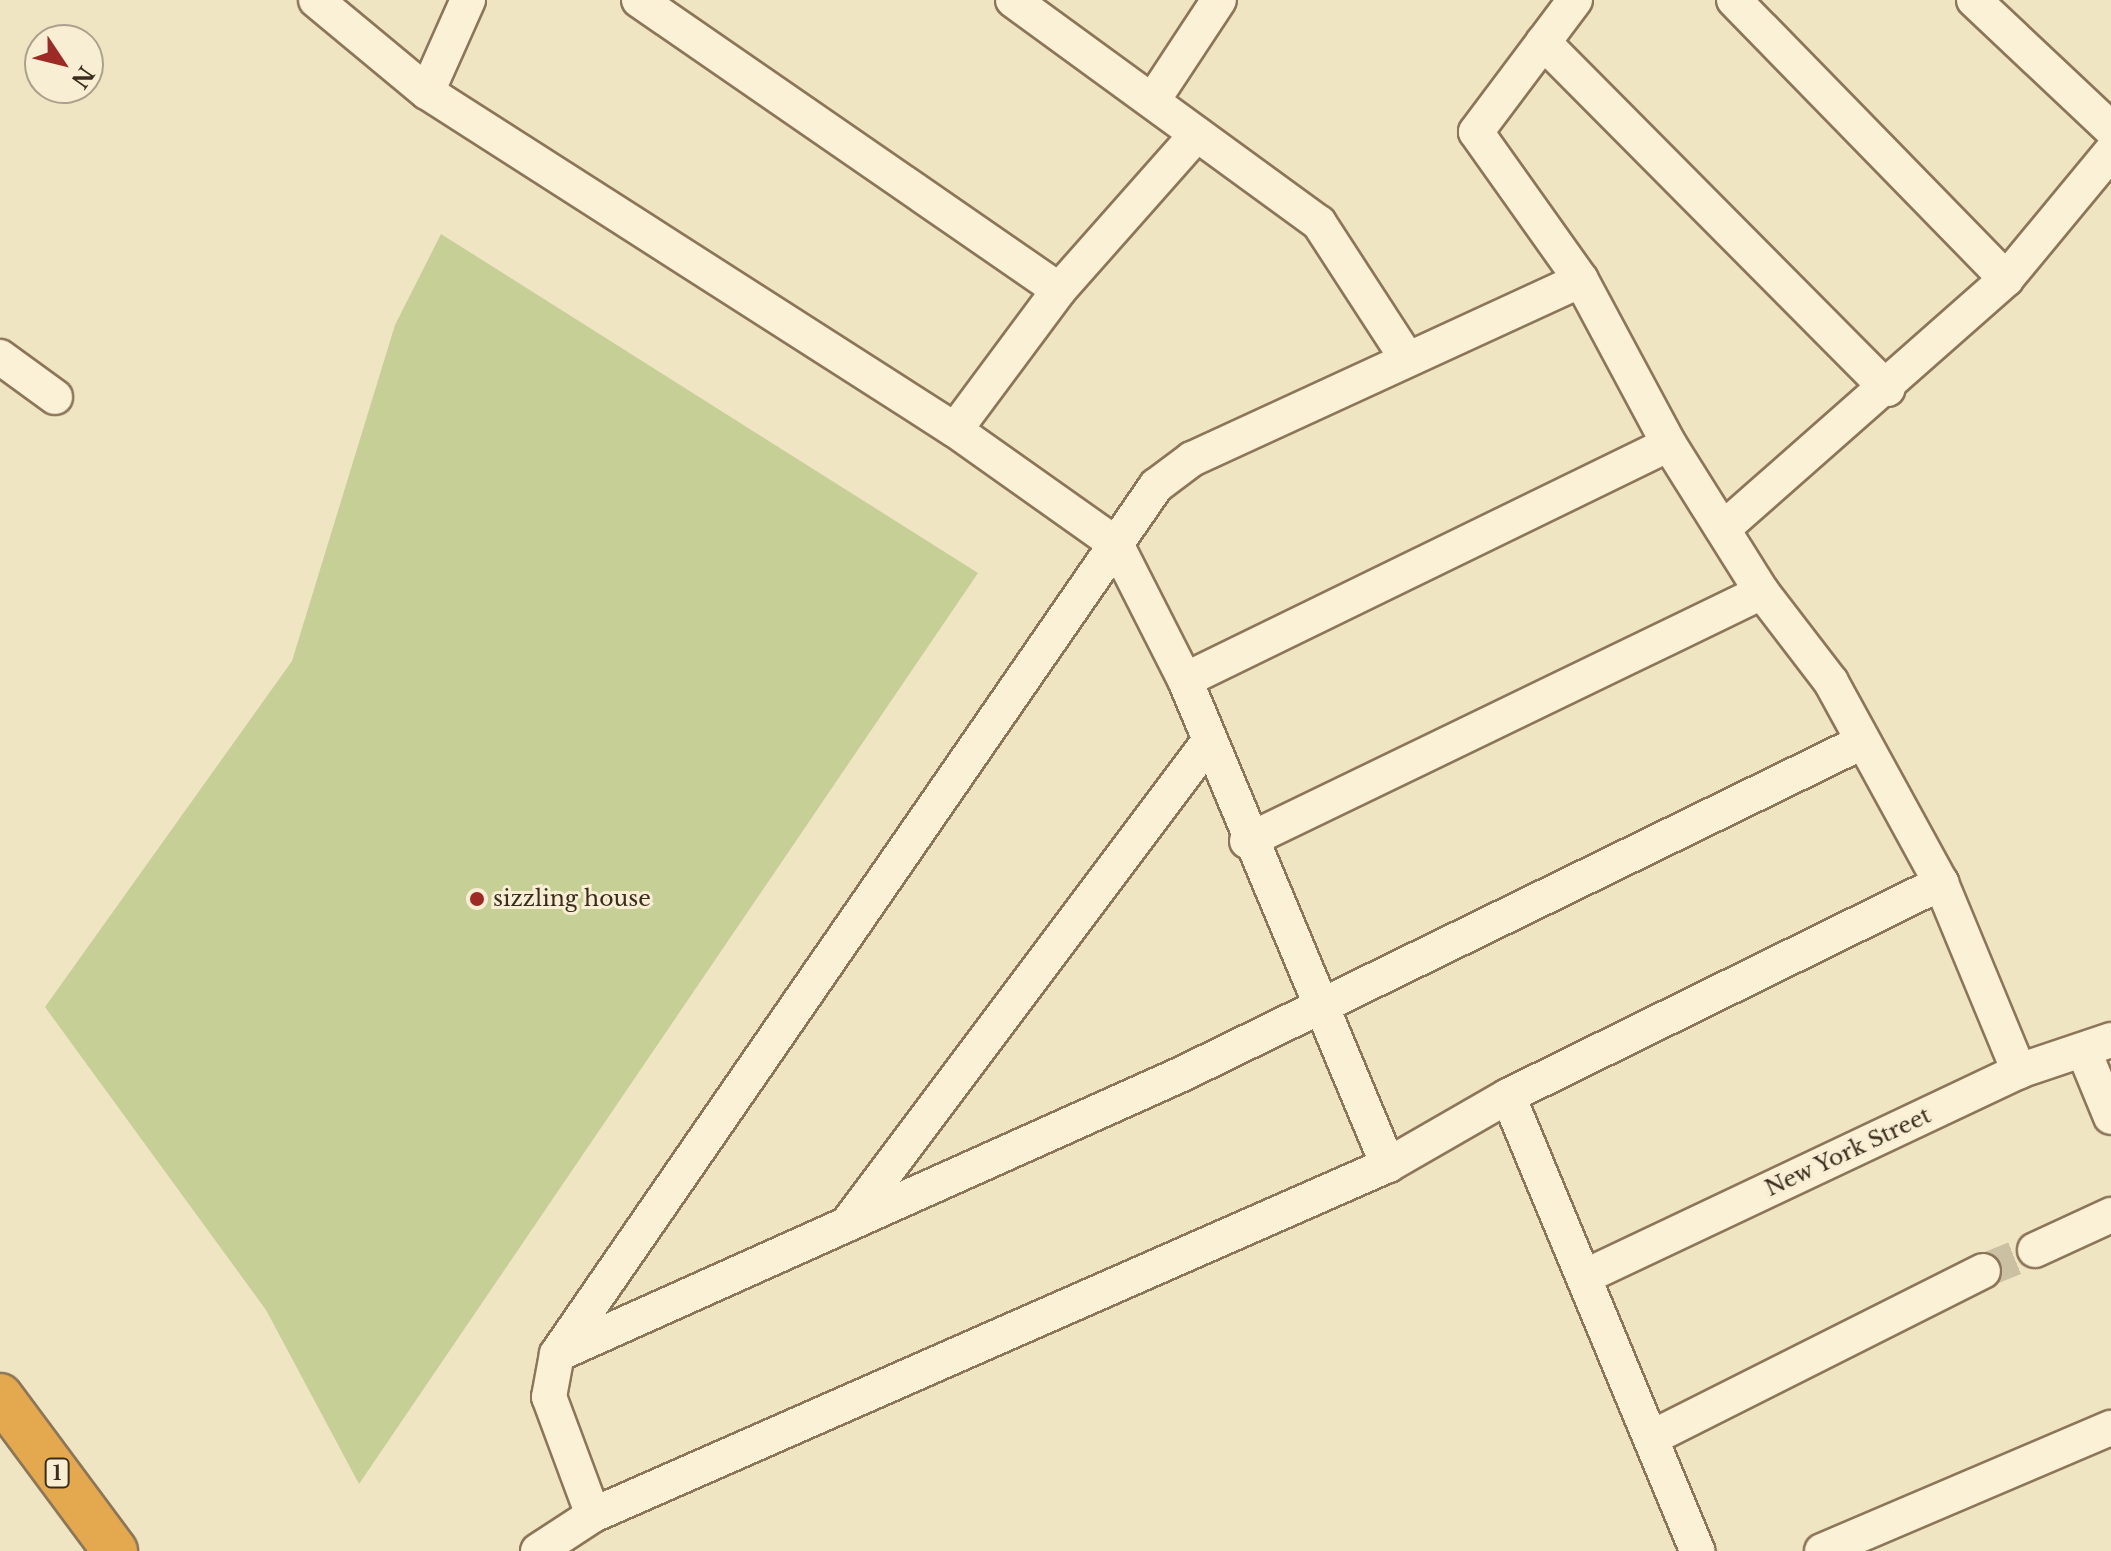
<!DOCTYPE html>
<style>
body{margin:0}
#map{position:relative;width:2111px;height:1551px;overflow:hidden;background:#f0e5c3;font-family:"Libre Baskerville",serif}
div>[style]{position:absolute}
.green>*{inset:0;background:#c6cf96}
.street-tunnel>*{height:34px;margin-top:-17px;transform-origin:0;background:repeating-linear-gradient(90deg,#ccc0a2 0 34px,transparent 0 51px)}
.roads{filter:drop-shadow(2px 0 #8c7659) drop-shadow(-2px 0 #8c7659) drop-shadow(0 2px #8c7659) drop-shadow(0 -2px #8c7659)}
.street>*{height:34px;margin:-17px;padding:0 17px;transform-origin:17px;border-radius:17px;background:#faf1d7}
.highway>*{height:44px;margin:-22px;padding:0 22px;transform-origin:22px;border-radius:22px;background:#e4a94f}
.dots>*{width:22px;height:22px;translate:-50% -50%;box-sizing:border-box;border:4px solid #f7eed3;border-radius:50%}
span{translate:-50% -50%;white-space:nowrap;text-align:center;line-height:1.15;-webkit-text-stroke:6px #f7eed3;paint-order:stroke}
.shield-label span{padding:2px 6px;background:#f7eed3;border:2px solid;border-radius:6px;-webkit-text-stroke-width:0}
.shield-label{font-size:20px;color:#3b2d1d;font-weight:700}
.poi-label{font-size:22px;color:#3b2d1d}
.left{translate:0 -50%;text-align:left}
.street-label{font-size:22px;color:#3b2d1d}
.north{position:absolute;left:24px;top:24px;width:80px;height:80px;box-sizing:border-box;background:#f7eed3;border:2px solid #aca18a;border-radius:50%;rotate:125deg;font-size:22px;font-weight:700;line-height:32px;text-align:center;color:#3b2d1d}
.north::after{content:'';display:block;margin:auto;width:28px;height:36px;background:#9e2a25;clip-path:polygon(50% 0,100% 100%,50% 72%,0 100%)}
</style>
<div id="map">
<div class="green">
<div style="clip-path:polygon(441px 234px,978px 573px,359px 1484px,266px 1310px,45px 1007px,292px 661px,395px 325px)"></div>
</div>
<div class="street-tunnel">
<div style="left:1983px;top:1271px;width:56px;rotate:-22deg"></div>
</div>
<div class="roads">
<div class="street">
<div style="left:316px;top:0;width:144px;rotate:39.7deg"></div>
<div style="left:427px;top:92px;width:627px;rotate:32.63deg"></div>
<div style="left:955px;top:430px;width:197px;rotate:35.3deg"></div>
<div style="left:1116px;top:544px;width:153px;rotate:63.1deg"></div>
<div style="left:1185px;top:680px;width:526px;rotate:67.29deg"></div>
<div style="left:639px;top:0;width:510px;rotate:34.62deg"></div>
<div style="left:1059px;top:290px;width:174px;rotate:126.6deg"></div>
<div style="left:1013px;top:0;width:379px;rotate:36.1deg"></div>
<div style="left:1319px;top:223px;width:160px;rotate:57deg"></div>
<div style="left:1575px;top:0;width:165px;rotate:126.9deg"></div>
<div style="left:1476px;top:132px;width:181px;rotate:54.6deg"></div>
<div style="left:1581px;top:280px;width:186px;rotate:61.8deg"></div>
<div style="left:1669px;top:444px;width:175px;rotate:57.9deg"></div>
<div style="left:1762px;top:592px;width:113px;rotate:52.5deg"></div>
<div style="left:1831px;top:682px;width:229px;rotate:61.3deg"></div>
<div style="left:1941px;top:883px;width:204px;rotate:67.5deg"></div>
<div style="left:1734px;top:0;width:390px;rotate:45.7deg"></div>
<div style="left:1974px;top:0;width:188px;rotate:43.3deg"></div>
<div style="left:1543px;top:42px;width:489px;rotate:45.2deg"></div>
<div style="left:427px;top:92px;width:101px;rotate:-66deg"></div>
<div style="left:1155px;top:97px;width:116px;rotate:-56.6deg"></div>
<div style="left:1059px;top:290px;width:208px;rotate:-48.5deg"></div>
<div style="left:0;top:357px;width:68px;rotate:36deg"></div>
<div style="left:1725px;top:527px;width:375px;rotate:-41.4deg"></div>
<div style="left:2006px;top:279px;width:165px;rotate:-50.4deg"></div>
<div style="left:1185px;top:680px;width:538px;rotate:-25.99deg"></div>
<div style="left:1247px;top:841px;width:572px;rotate:-25.8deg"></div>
<div style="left:2085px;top:1054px;width:68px;rotate:67.6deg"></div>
<div style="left:1508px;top:1096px;width:493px;rotate:67.4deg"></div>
<div style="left:847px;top:1224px;width:600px;rotate:-53.13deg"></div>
<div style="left:2035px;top:1250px;width:84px;rotate:-24.7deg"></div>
<div style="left:1588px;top:1275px;width:477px;rotate:-25.3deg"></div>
<div style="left:2019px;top:1071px;width:97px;rotate:-18.6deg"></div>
<div style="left:558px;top:1354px;width:686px;rotate:-24.17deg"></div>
<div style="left:1184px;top:1073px;width:754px;rotate:-26.02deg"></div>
<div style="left:1655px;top:1436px;width:367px;rotate:-26.7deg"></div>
<div style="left:593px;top:1515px;width:126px;rotate:-110.4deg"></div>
<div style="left:549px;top:1397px;width:44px;rotate:-79.5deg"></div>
<div style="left:557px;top:1354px;width:1055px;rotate:-55.39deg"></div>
<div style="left:1156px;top:486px;width:45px;rotate:-36.9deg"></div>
<div style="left:1192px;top:459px;width:428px;rotate:-24.7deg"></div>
<div style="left:538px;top:1551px;width:66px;rotate:-33.2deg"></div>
<div style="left:593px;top:1515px;width:869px;rotate:-23.76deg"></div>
<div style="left:1388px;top:1165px;width:138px;rotate:-29.9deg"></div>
<div style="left:1508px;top:1096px;width:483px;rotate:-26.2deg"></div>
<div style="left:1822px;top:1551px;width:314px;rotate:-23.1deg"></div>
</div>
<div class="highway">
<div style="left:0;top:1396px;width:193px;rotate:53.4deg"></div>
</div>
</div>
<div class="dots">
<div style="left:477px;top:899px;background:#9e2a25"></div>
</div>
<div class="shield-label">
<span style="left:57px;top:1473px">1</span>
</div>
<div class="poi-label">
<span class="left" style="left:493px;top:899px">sizzling house</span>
</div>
<div class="street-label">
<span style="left:1848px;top:1152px;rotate:-25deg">New York Street</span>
</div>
<div class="north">N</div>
</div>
